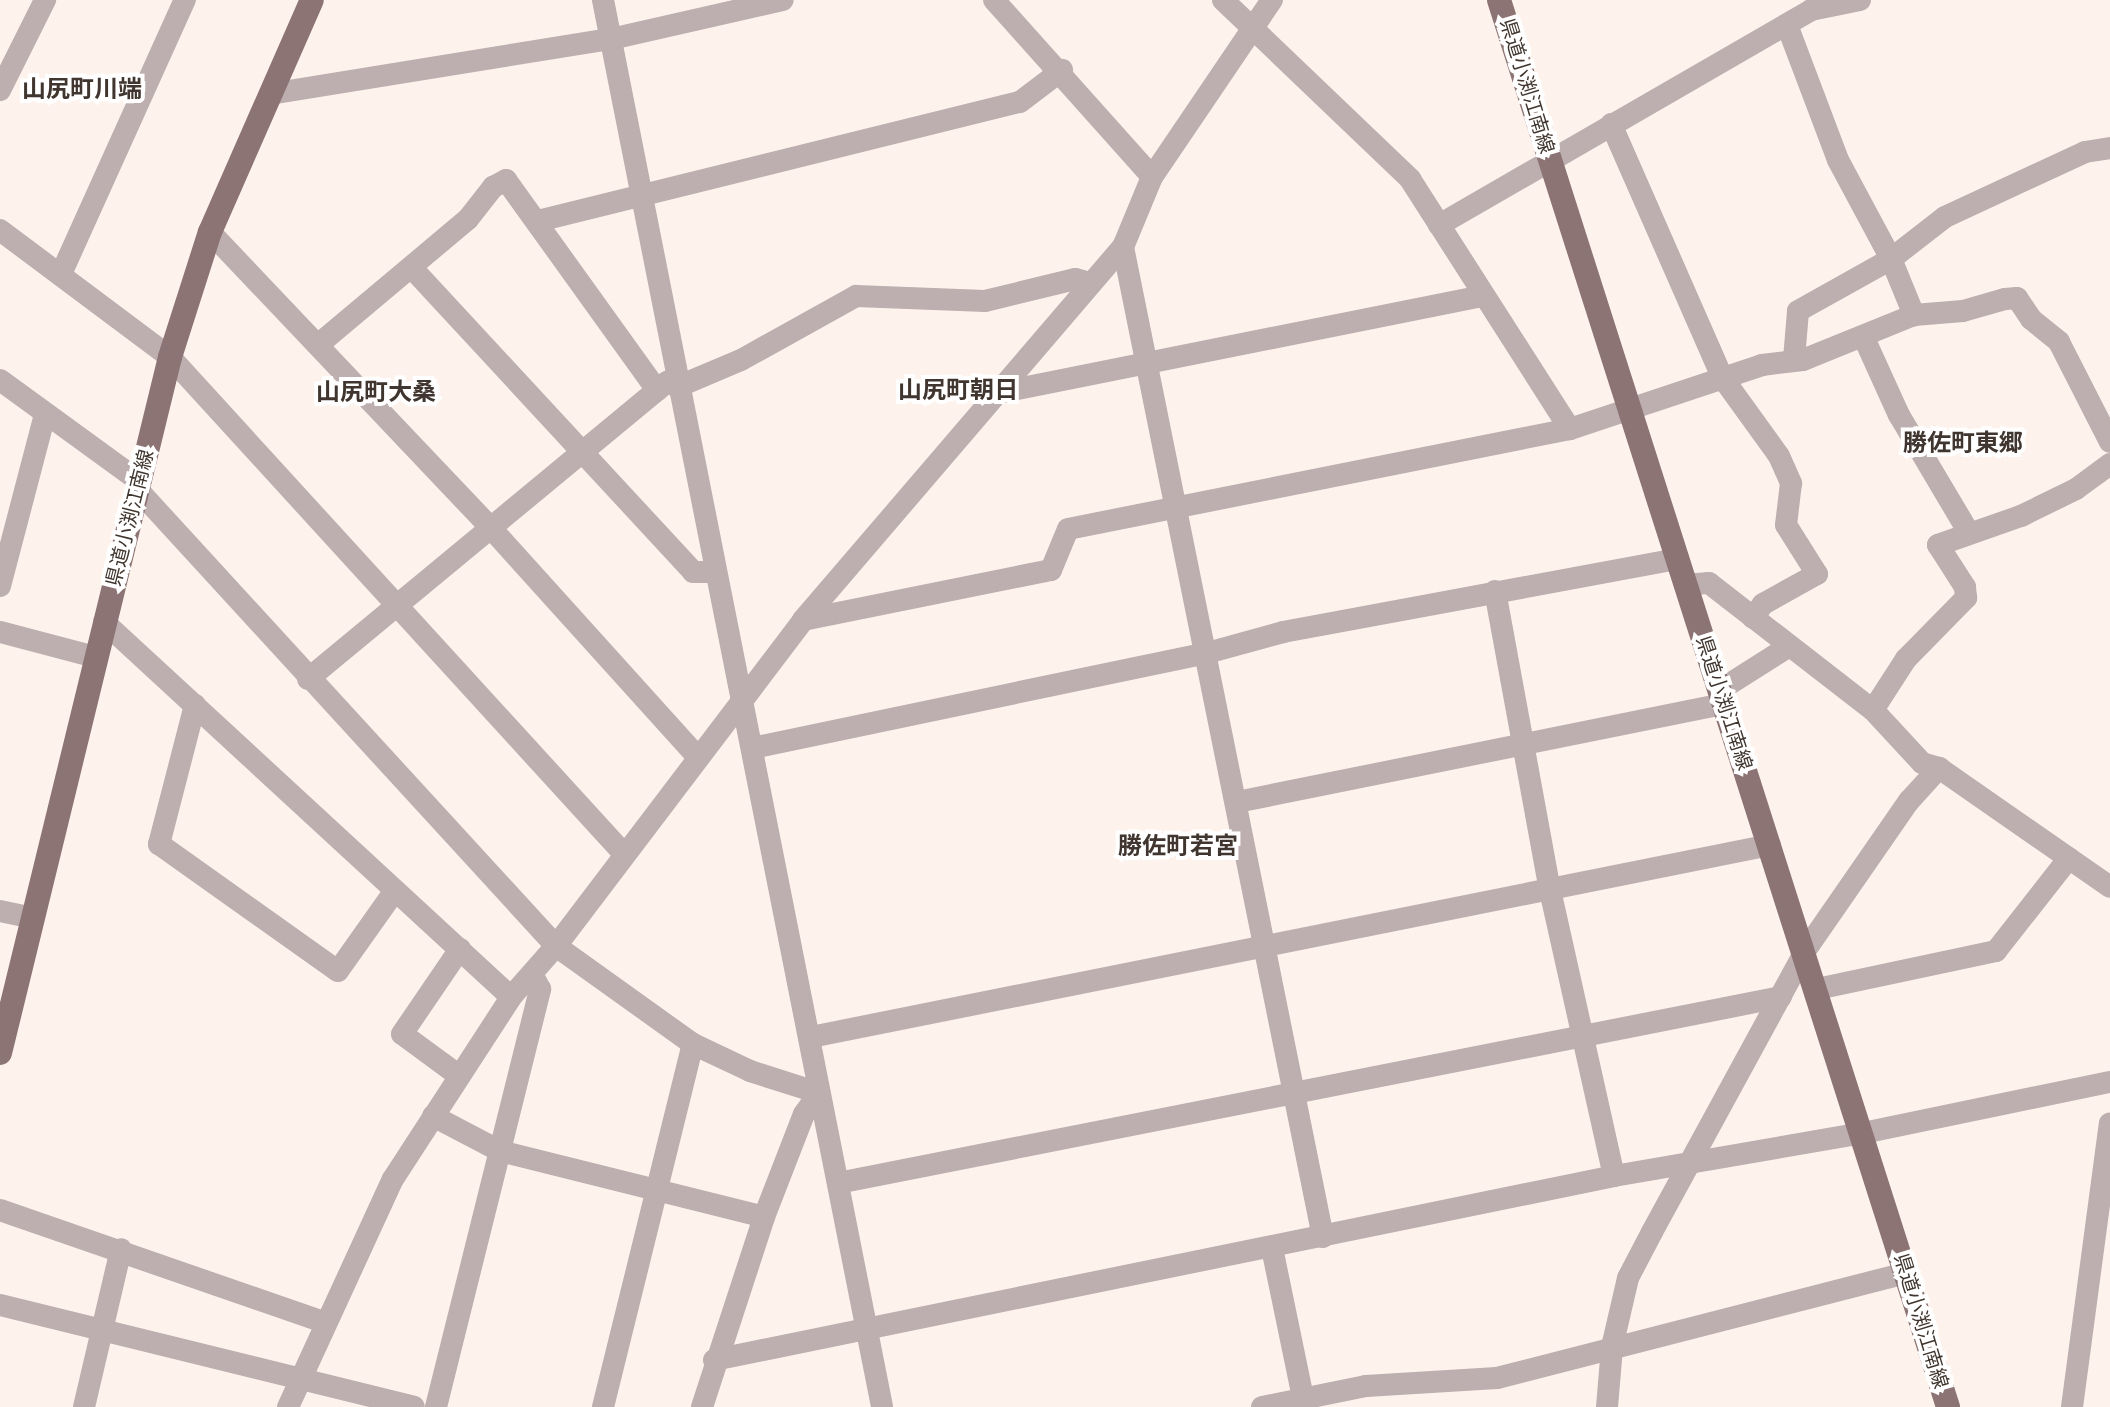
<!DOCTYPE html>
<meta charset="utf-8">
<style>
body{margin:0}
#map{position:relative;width:2110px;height:1407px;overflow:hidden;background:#fef3ec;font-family:Poppins,"Noto Sans JP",sans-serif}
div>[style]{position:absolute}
.minor>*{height:22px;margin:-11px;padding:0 11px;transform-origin:11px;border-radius:11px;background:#bdaeaf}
.major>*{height:24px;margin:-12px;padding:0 12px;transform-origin:12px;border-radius:12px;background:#8c7374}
span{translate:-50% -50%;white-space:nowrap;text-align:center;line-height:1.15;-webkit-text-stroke:8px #fff;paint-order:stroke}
.street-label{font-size:20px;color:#40362f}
.quarter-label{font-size:24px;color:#40362f;font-weight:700}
</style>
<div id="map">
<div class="minor">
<div style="left:603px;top:0;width:1434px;rotate:78.78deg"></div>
<div style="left:994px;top:0;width:237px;rotate:48.2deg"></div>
<div style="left:1223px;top:0;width:259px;rotate:43.7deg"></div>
<div style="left:1410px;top:179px;width:297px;rotate:57.4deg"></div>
<div style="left:1787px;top:25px;width:144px;rotate:69.3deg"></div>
<div style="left:1838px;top:160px;width:112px;rotate:61.8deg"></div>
<div style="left:1891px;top:259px;width:61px;rotate:67.7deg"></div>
<div style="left:0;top:90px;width:101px;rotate:-63.4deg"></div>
<div style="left:270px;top:94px;width:345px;rotate:-9.2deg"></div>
<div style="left:611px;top:39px;width:176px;rotate:-12.8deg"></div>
<div style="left:1611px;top:124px;width:276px;rotate:66.3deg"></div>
<div style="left:1722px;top:377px;width:97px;rotate:54.2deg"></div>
<div style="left:1779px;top:456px;width:30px;rotate:66deg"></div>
<div style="left:1791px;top:483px;width:42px;rotate:96.8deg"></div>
<div style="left:1786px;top:525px;width:58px;rotate:57.7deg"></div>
<div style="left:1817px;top:574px;width:62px;rotate:150.9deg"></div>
<div style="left:1763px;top:604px;width:17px;rotate:126deg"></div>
<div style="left:538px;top:221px;width:496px;rotate:-13.9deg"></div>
<div style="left:1020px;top:102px;width:53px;rotate:-37.3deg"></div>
<div style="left:1439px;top:225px;width:430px;rotate:-30deg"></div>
<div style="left:1811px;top:10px;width:50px;rotate:-11.5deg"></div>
<div style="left:0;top:230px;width:212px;rotate:36.8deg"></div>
<div style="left:170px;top:357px;width:672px;rotate:47.59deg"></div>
<div style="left:210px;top:232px;width:405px;rotate:46.5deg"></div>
<div style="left:489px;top:526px;width:310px;rotate:47.9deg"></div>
<div style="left:1123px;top:247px;width:1010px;rotate:78.58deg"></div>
<div style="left:411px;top:267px;width:415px;rotate:47.2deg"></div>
<div style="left:693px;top:572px;width:20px"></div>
<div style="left:61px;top:274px;width:301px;rotate:-65.7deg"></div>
<div style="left:1864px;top:338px;width:85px;rotate:65.6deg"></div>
<div style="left:1899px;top:415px;width:135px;rotate:59.3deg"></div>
<div style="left:319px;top:344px;width:194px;rotate:-40deg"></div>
<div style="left:468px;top:219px;width:41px;rotate:-52deg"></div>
<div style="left:493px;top:187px;width:15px;rotate:-28deg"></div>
<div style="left:506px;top:180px;width:259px;rotate:54.3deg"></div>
<div style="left:1794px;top:359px;width:48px;rotate:-85.2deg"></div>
<div style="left:1798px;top:311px;width:107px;rotate:-29.2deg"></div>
<div style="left:1891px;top:259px;width:68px;rotate:-37.9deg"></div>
<div style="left:1945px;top:217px;width:154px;rotate:-24.9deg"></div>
<div style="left:2085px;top:152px;width:25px;rotate:-9deg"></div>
<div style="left:0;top:380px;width:172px;rotate:36deg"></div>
<div style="left:677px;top:387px;width:69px;rotate:-22.9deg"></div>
<div style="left:741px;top:360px;width:132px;rotate:-29.1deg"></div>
<div style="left:856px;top:296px;width:129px;rotate:2.2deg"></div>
<div style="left:985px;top:301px;width:93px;rotate:-13.7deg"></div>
<div style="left:1075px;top:279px;width:16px;rotate:15deg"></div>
<div style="left:992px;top:394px;width:500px;rotate:-11.3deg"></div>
<div style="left:138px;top:490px;width:619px;rotate:47.49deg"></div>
<div style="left:556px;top:946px;width:168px;rotate:35.6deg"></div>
<div style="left:693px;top:1044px;width:63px;rotate:25.3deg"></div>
<div style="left:750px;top:1071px;width:72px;rotate:17.7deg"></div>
<div style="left:1685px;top:585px;width:24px;rotate:-5deg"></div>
<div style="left:1709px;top:583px;width:207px;rotate:37.8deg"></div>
<div style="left:1873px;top:710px;width:72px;rotate:47.2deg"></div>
<div style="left:1922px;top:763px;width:18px;rotate:16deg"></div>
<div style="left:1939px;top:768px;width:208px;rotate:34.8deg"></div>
<div style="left:0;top:586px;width:178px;rotate:-75.3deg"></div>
<div style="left:1495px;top:591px;width:304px;rotate:79.6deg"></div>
<div style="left:1550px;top:890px;width:293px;rotate:77.4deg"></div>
<div style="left:803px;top:620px;width:253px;rotate:-11.4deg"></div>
<div style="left:1051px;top:570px;width:44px;rotate:-67.5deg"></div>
<div style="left:1068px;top:529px;width:512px;rotate:-11.27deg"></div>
<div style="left:1570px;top:429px;width:202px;rotate:-18.4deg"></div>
<div style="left:1762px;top:365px;width:41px;rotate:-7deg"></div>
<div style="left:1803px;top:360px;width:120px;rotate:-22.1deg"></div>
<div style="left:1914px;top:315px;width:49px;rotate:-4.7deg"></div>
<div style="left:1963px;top:311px;width:44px;rotate:-15.9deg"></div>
<div style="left:2005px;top:299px;width:12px;rotate:-5deg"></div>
<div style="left:2017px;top:298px;width:25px;rotate:56deg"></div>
<div style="left:2031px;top:319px;width:36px;rotate:39deg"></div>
<div style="left:2059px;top:342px;width:112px;rotate:63deg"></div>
<div style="left:104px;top:622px;width:553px;rotate:42.66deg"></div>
<div style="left:0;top:632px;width:98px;rotate:14.7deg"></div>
<div style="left:308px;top:679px;width:467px;rotate:-39.6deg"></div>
<div style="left:1720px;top:690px;width:80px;rotate:-32.3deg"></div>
<div style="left:195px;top:705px;width:144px;rotate:104.5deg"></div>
<div style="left:159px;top:844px;width:219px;rotate:35.4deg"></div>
<div style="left:338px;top:971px;width:97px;rotate:-54.7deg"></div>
<div style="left:1873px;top:710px;width:61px;rotate:-57.1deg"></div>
<div style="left:1906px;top:659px;width:86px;rotate:-45.5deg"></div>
<div style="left:1966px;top:598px;width:11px;rotate:-95deg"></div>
<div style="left:1965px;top:587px;width:50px;rotate:-122.7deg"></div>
<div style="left:1938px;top:545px;width:88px;rotate:-19.3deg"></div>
<div style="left:2021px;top:516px;width:61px;rotate:-26.1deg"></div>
<div style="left:2076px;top:489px;width:42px;rotate:-36.3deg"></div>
<div style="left:752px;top:748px;width:465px;rotate:-11.8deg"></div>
<div style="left:1207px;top:653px;width:79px;rotate:-15.4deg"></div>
<div style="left:1283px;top:632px;width:402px;rotate:-10.5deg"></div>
<div style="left:1237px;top:802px;width:497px;rotate:-11.4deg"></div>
<div style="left:0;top:911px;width:34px;rotate:12deg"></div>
<div style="left:1817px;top:989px;width:183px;rotate:-12deg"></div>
<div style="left:1996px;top:951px;width:118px;rotate:-51.9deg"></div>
<div style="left:811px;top:1037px;width:978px;rotate:-11.32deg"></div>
<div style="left:458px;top:1075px;width:69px;rotate:-143.8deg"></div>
<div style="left:402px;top:1034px;width:103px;rotate:-55.7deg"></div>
<div style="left:433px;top:1116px;width:76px;rotate:27.6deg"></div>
<div style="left:500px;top:1151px;width:272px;rotate:14deg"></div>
<div style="left:838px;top:1183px;width:961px;rotate:-11.16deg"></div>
<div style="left:0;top:1210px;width:342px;rotate:19.1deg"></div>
<div style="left:1272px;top:1248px;width:162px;rotate:78.3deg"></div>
<div style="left:0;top:1305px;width:426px;rotate:13.8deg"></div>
<div style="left:714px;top:1360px;width:919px;rotate:-11.55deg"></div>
<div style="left:1614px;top:1176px;width:253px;rotate:-9.8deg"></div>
<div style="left:1863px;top:1133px;width:252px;rotate:-11.7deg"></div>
<div style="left:84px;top:1407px;width:162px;rotate:-76.8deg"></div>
<div style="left:288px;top:1407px;width:251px;rotate:-65.3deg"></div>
<div style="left:393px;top:1179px;width:217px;rotate:-57deg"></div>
<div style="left:511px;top:997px;width:68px;rotate:-48.6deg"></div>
<div style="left:556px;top:946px;width:409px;rotate:-52.8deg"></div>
<div style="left:803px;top:620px;width:491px;rotate:-49.4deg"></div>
<div style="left:1123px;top:247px;width:76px;rotate:-67.5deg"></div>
<div style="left:1152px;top:177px;width:214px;rotate:-55.9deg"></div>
<div style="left:436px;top:1407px;width:431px;rotate:-76deg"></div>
<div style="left:540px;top:989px;width:17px;rotate:-118deg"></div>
<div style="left:603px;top:1407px;width:374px;rotate:-76.1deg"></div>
<div style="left:702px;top:1407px;width:200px;rotate:-71.9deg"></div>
<div style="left:764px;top:1217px;width:110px;rotate:-68.8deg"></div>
<div style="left:804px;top:1114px;width:26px;rotate:-54deg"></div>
<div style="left:1262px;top:1407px;width:106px;rotate:-11.4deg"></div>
<div style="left:1366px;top:1386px;width:131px;rotate:-3.5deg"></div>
<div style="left:1497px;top:1378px;width:422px;rotate:-14.4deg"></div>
<div style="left:1607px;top:1407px;width:60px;rotate:-85.2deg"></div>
<div style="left:1612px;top:1347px;width:71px;rotate:-76.9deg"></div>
<div style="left:1628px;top:1278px;width:52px;rotate:-62.4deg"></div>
<div style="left:1652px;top:1232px;width:320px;rotate:-61.4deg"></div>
<div style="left:1805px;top:951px;width:183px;rotate:-55.3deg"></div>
<div style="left:1909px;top:801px;width:45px;rotate:-47.7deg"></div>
<div style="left:2072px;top:1407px;width:286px;rotate:-82.4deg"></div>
</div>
<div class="major">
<div style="left:1499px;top:0;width:1477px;rotate:72.3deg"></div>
<div style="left:0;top:1053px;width:716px;rotate:-76.27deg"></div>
<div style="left:170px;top:357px;width:131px;rotate:-72.3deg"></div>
<div style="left:210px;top:232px;width:253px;rotate:-66.3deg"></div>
</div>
<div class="street-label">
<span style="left:1527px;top:86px;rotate:73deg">県道小渕江南線</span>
<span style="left:130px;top:518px;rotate:-76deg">県道小渕江南線</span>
<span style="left:1724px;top:703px;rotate:72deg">県道小渕江南線</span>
<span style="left:1921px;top:1321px;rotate:73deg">県道小渕江南線</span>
</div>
<div class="quarter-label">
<span style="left:82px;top:89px">山尻町川端</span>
<span style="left:958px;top:390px">山尻町朝日</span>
<span style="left:376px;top:392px">山尻町大桑</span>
<span style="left:1963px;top:443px">勝佐町東郷</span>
<span style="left:1178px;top:846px">勝佐町若宮</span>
</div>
</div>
